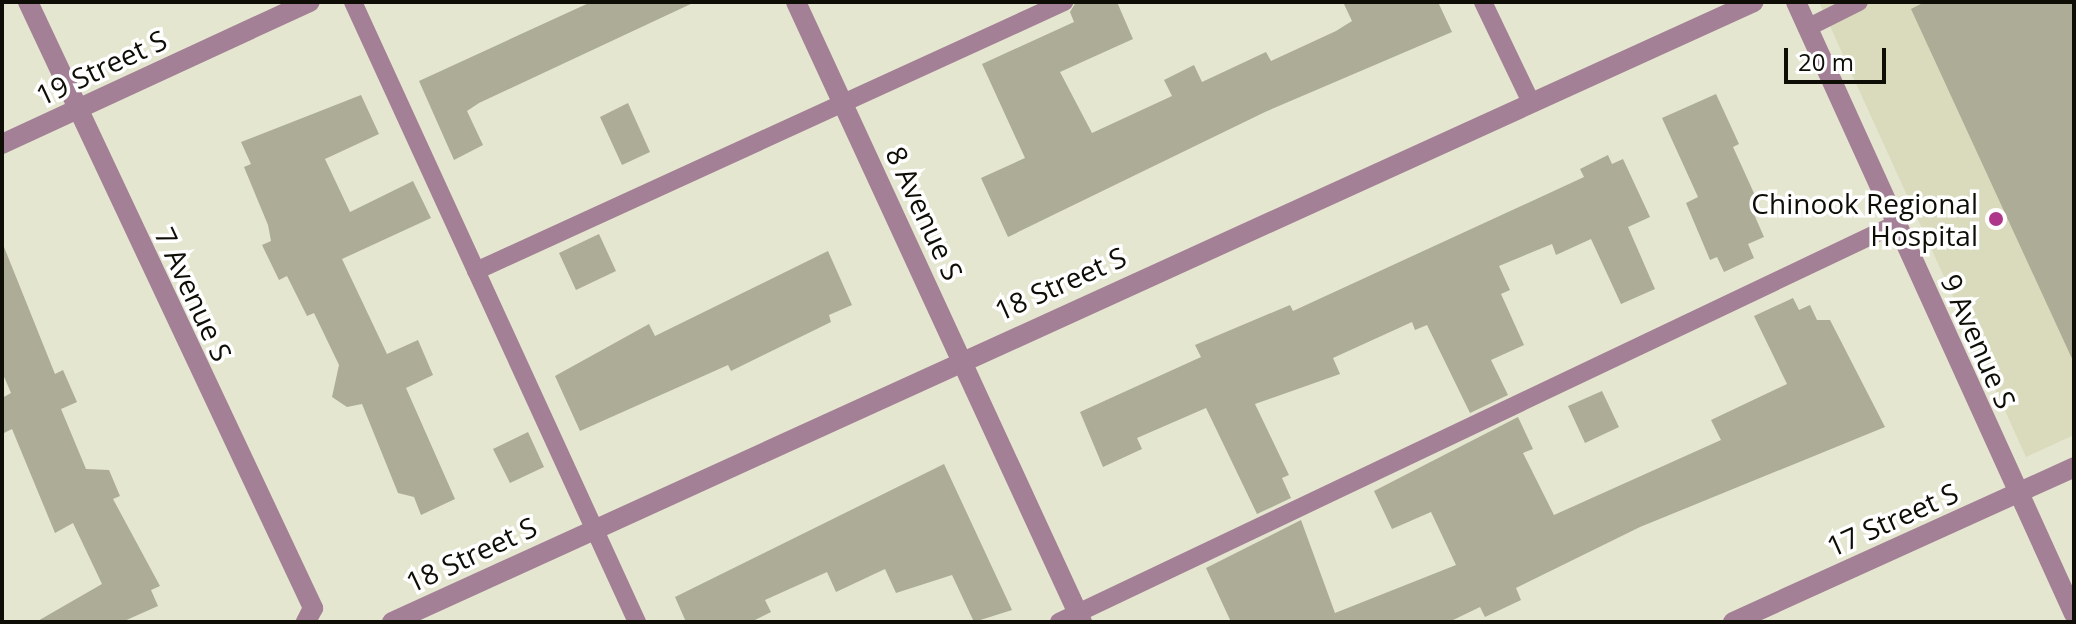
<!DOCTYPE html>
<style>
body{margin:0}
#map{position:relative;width:2076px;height:624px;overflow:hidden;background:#e5e6d0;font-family:"Open Sans",sans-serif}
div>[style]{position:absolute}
.built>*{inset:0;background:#dadabc}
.building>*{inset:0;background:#acac97}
.lane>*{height:18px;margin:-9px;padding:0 9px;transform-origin:9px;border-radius:9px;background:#a38096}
.street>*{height:20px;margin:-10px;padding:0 10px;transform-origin:10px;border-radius:10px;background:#a38096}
.dots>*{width:22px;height:22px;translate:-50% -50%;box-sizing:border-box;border:4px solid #fff;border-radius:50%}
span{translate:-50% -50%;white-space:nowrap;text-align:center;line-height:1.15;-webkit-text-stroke:7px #fff;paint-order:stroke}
.street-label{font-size:28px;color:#0e0e07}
.poi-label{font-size:28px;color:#0e0e07}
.right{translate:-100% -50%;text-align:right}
.frame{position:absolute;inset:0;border:4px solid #0e0e07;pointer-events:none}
.scale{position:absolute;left:1784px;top:48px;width:102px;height:36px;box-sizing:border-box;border:4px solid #0e0e07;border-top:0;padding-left:10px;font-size:24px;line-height:28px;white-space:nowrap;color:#0e0e07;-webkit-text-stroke:6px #fff;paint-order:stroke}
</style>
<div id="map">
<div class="built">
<div style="clip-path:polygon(1819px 2px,2074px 2px,2074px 435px,2026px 457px)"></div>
</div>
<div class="building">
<div style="clip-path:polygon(591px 2px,695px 2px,479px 103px,467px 111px,483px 145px,454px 160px,419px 81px)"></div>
<div style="clip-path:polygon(1076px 2px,1117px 2px,1133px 39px,1060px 72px,1092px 133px,1172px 96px,1164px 80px,1194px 65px,1202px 82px,1266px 52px,1271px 61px,1336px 31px,1352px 21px,1343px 2px,1438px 2px,1452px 32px,1265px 112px,1008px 237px,981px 178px,1025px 158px,982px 64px,1074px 22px,1070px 12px)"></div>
<div style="clip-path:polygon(1925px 2px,2074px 2px,2074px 363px,1911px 9px)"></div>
<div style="clip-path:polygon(1716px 94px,1739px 144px,1733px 147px,1758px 202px,1750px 205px,1764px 237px,1748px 244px,1754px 258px,1724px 272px,1717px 257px,1710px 260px,1686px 203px,1698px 197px,1662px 118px)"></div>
<div style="clip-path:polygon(361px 95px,379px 134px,325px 159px,350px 212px,413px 181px,431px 218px,342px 259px,387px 354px,418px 340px,433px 375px,406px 388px,455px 499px,421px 515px,414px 497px,398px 493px,362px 404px,347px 407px,332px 397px,339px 365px,314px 313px,307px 316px,287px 276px,279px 280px,262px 245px,271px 241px,268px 225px,244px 167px,251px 164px,241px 142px)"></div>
<div style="clip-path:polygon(628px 103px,650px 152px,622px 165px,600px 117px)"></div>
<div style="clip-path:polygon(1608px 155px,1612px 164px,1623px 159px,1650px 217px,1628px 227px,1655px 289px,1621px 304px,1591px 239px,1556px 255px,1552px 244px,1499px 266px,1510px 290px,1501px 294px,1524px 345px,1491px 360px,1508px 395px,1470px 413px,1427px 325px,1415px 330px,1412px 322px,1333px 358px,1340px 374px,1255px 404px,1289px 475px,1282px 478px,1291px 498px,1257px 514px,1206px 408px,1137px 438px,1142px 449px,1103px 467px,1080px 412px,1201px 357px,1195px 345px,1290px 305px,1293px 311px,1584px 177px,1580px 169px)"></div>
<div style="clip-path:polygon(599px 234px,616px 271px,576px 290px,559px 253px)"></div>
<div style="clip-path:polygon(2px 242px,55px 374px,63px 370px,77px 402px,61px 409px,86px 469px,109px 470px,120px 496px,113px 499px,160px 586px,151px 590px,158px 606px,122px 622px,36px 622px,102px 584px,73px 523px,55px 533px,12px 429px,2px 434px,2px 398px,11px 393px,2px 372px)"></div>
<div style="clip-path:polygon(828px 251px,852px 305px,829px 315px,831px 322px,731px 371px,728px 365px,580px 431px,555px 376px,649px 324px,655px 336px)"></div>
<div style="clip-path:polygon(1793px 298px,1799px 310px,1810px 305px,1817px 320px,1830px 320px,1885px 427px,1640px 527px,1516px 588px,1521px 600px,1485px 617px,1480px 607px,1449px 622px,1231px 622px,1206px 568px,1301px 520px,1335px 613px,1456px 565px,1431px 512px,1392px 529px,1374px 491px,1518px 417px,1533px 449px,1523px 453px,1554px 515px,1721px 440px,1711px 420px,1787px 384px,1754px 316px)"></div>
<div style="clip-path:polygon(1602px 391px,1619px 427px,1585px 443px,1568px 406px)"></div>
<div style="clip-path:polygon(528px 432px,544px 467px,510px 483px,493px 449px)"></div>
<div style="clip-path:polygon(944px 464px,1012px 610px,974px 622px,952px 575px,896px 593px,885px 569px,836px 592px,827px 572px,765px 600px,771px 612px,751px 622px,686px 622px,675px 597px)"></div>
</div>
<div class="lane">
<div style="left:353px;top:2px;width:682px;rotate:65.39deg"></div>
<div style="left:1483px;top:2px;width:111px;rotate:64.4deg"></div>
<div style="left:1807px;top:28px;width:58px;rotate:-26.6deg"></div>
<div style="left:476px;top:271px;width:647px;rotate:-24.58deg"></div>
<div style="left:1059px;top:622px;width:927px;rotate:-25.43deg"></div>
</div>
<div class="street">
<div style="left:28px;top:2px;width:670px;rotate:64.81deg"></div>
<div style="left:313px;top:608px;width:16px;rotate:117deg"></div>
<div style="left:796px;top:2px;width:683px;rotate:65.24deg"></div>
<div style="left:1796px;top:2px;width:672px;rotate:65.57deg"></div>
<div style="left:2px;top:144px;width:339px;rotate:-24.8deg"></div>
<div style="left:392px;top:622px;width:1496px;rotate:-24.48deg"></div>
<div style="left:1733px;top:622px;width:375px;rotate:-24.4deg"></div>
</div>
<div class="dots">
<div style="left:1996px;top:219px;background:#ae368b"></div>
</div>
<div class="street-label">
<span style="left:101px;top:67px;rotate:-25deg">19 Street S</span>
<span style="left:925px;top:213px;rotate:65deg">8 Avenue S</span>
<span style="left:1060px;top:283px;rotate:-24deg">18 Street S</span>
<span style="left:194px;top:294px;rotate:65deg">7 Avenue S</span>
<span style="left:1979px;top:341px;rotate:66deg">9 Avenue S</span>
<span style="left:1892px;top:519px;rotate:-24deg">17 Street S</span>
<span style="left:471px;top:554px;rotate:-25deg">18 Street S</span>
</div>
<div class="poi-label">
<span class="right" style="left:1978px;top:219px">Chinook Regional<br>Hospital</span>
</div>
<div class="frame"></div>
<div class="scale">20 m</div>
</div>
